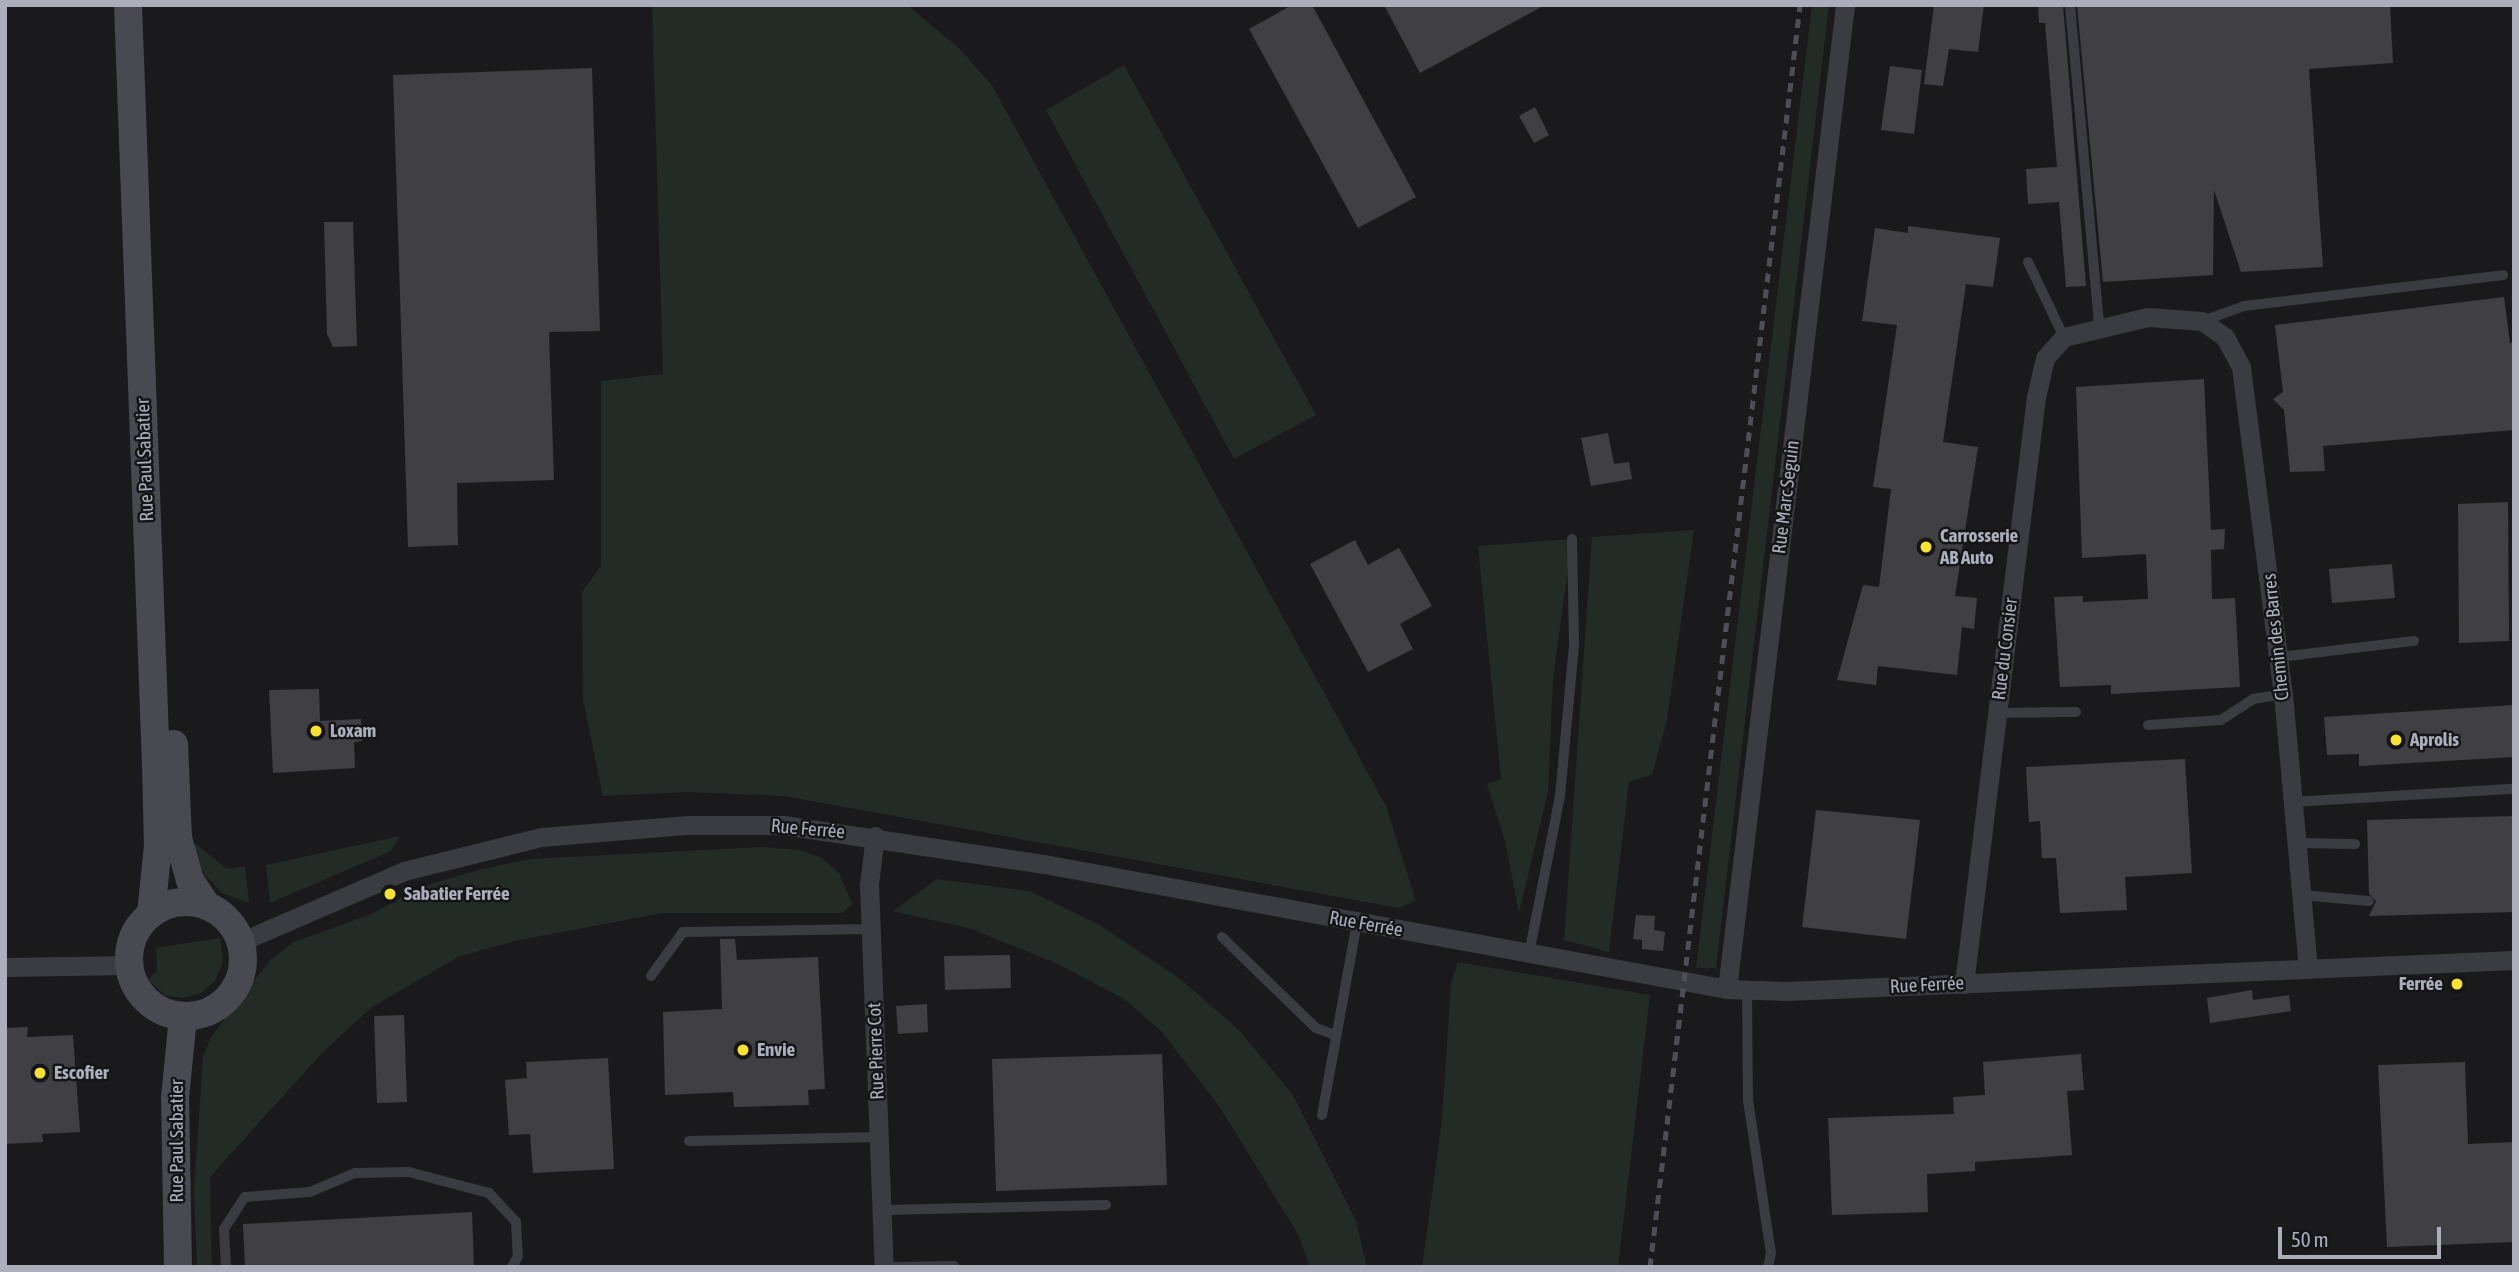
<!DOCTYPE html>
<meta charset="utf-8">
<style>
body{margin:0}
#map{position:relative;width:2519px;height:1272px;overflow:hidden;background:#1a1a1c;font-family:"Asap Condensed",sans-serif}
div>[style]{position:absolute}
.green>*{inset:0;background:#222b25}
.building>*{inset:0;background:#403f44}
.lane>*{height:10px;margin:-5px;padding:0 5px;transform-origin:5px;border-radius:5px;background:#3b3b42}
.street>*{height:19px;margin:-9.5px;padding:0 9.5px;transform-origin:9.5px;border-radius:9.5px;background:#3b3b42}
.secondary>*{height:28px;margin:-14px;padding:0 14px;transform-origin:14px;border-radius:14px;background:#494952}
.secondary>.ring{margin:-14px;padding:0;box-sizing:content-box;background:none;border:28px solid #494952;border-radius:50%}
.rail>*{height:5px;margin-top:-2.5px;transform-origin:0;background:repeating-linear-gradient(90deg,#4e4e57 0 9px,transparent 0 16px)}
.dots>*{width:19px;height:19px;translate:-50% -50%;box-sizing:border-box;border:4px solid #151517;border-radius:50%}
span{translate:-50% -50%;white-space:nowrap;text-align:center;line-height:1.15;-webkit-text-stroke:5px #151517;paint-order:stroke}
.street-label{font-size:19px;color:#acaebc}
.poi-label{font-size:19px;color:#acaebc;font-weight:700}
.left{translate:0 -50%;text-align:left}
.right{translate:-100% -50%;text-align:right}
.frame{position:absolute;inset:0;border:7px solid #acaebc;pointer-events:none}
.scale{position:absolute;left:2278px;top:1227px;width:163px;height:32px;box-sizing:border-box;border:4px solid #acaebc;border-top:0;padding-left:9px;font-size:21px;line-height:24px;white-space:nowrap;color:#acaebc;-webkit-text-stroke:5px #151517;paint-order:stroke}
</style>
<div id="map">
<div class="green">
<div style="clip-path:polygon(652px 5px,907px 5px,960px 49px,993px 87px,1386px 806px,1416px 901px,1399px 908px,784px 796px,688px 792px,603px 796px,583px 700px,582px 592px,601px 566px,601px 381px,663px 374px)"></div>
<div style="clip-path:polygon(1812px 5px,1829px 5px,1716px 968px,1696px 968px)"></div>
<div style="clip-path:polygon(1124px 65px,1316px 415px,1234px 459px,1046px 110px)"></div>
<div style="clip-path:polygon(1694px 530px,1667px 720px,1652px 775px,1629px 782px,1609px 952px,1564px 940px,1592px 537px)"></div>
<div style="clip-path:polygon(1572px 539px,1553px 679px,1548px 792px,1519px 913px,1505px 841px,1487px 784px,1501px 779px,1478px 546px)"></div>
<div style="clip-path:polygon(400px 836px,391px 851px,270px 903px,266px 865px)"></div>
<div style="clip-path:polygon(193px 842px,227px 869px,245px 866px,249px 903px,222px 893px,206px 876px,197px 863px)"></div>
<div style="clip-path:polygon(762px 847px,800px 850px,822px 858px,839px 873px,852px 904px,842px 913px,663px 913px,514px 941px,458px 957px,372px 1007px,323px 1052px,210px 1177px,212px 1267px,197px 1267px,194px 1190px,203px 1057px,211px 1037px,270px 960px,294px 942px,372px 914px,418px 888px,478px 870px,530px 859px)"></div>
<div style="clip-path:polygon(937px 879px,1030px 891px,1101px 926px,1179px 978px,1239px 1030px,1293px 1095px,1356px 1221px,1367px 1267px,1310px 1267px,1298px 1234px,1219px 1106px,1162px 1032px,1123px 998px,1053px 962px,971px 929px,893px 911px)"></div>
<div style="clip-path:polygon(220px 938px,223px 961px,215px 981px,201px 993px,183px 998px,166px 996px,148px 980px,157px 970px,156px 948px)"></div>
<div style="clip-path:polygon(1458px 962px,1650px 995px,1618px 1267px,1422px 1267px,1442px 1120px,1451px 983px)"></div>
</div>
<div class="building">
<div style="clip-path:polygon(1292px 5px,1312px 5px,1416px 197px,1358px 228px,1249px 29px)"></div>
<div style="clip-path:polygon(1384px 5px,1545px 5px,1420px 73px)"></div>
<div style="clip-path:polygon(1934px 5px,1984px 5px,1978px 52px,1949px 49px,1943px 86px,1924px 84px)"></div>
<div style="clip-path:polygon(2038px 5px,2063px 5px,2086px 286px,2066px 287px,2059px 202px,2028px 204px,2026px 169px,2057px 167px,2045px 23px,2039px 23px)"></div>
<div style="clip-path:polygon(2077px 5px,2390px 5px,2393px 63px,2309px 69px,2323px 267px,2241px 272px,2214px 190px,2213px 275px,2103px 282px)"></div>
<div style="clip-path:polygon(1890px 66px,1922px 70px,1914px 134px,1881px 130px)"></div>
<div style="clip-path:polygon(592px 68px,600px 331px,549px 332px,554px 480px,457px 483px,458px 545px,408px 547px,393px 75px)"></div>
<div style="clip-path:polygon(1535px 107px,1549px 135px,1534px 143px,1519px 116px)"></div>
<div style="clip-path:polygon(324px 222px,353px 222px,357px 346px,333px 347px,327px 334px)"></div>
<div style="clip-path:polygon(1908px 226px,2000px 238px,1993px 287px,1966px 284px,1943px 442px,1978px 447px,1955px 596px,1977px 598px,1974px 629px,1962px 627px,1957px 675px,1878px 666px,1876px 685px,1837px 680px,1863px 585px,1879px 587px,1891px 489px,1873px 487px,1897px 325px,1862px 321px,1875px 228px,1908px 233px)"></div>
<div style="clip-path:polygon(2504px 297px,2510px 343px,2514px 342px,2514px 430px,2323px 446px,2325px 471px,2290px 472px,2284px 410px,2273px 399px,2283px 392px,2275px 325px)"></div>
<div style="clip-path:polygon(2204px 379px,2211px 530px,2225px 529px,2224px 549px,2211px 550px,2212px 599px,2235px 598px,2240px 687px,2111px 694px,2111px 685px,2060px 687px,2054px 597px,2083px 596px,2083px 602px,2148px 599px,2146px 554px,2082px 558px,2076px 387px)"></div>
<div style="clip-path:polygon(1608px 433px,1614px 464px,1629px 462px,1632px 479px,1591px 486px,1581px 438px)"></div>
<div style="clip-path:polygon(2508px 502px,2509px 641px,2459px 643px,2458px 504px)"></div>
<div style="clip-path:polygon(1355px 540px,1368px 565px,1399px 548px,1432px 606px,1400px 624px,1413px 649px,1368px 672px,1310px 564px)"></div>
<div style="clip-path:polygon(2392px 564px,2395px 598px,2332px 603px,2329px 569px)"></div>
<div style="clip-path:polygon(319px 689px,320px 721px,361px 719px,362px 741px,354px 742px,355px 768px,273px 773px,269px 690px)"></div>
<div style="clip-path:polygon(2514px 705px,2514px 757px,2359px 766px,2359px 754px,2327px 755px,2324px 717px)"></div>
<div style="clip-path:polygon(2185px 759px,2192px 873px,2125px 877px,2127px 910px,2060px 913px,2056px 858px,2042px 858px,2040px 821px,2029px 822px,2026px 767px)"></div>
<div style="clip-path:polygon(1816px 810px,1920px 820px,1906px 939px,1802px 927px)"></div>
<div style="clip-path:polygon(2514px 816px,2514px 912px,2369px 916px,2376px 901px,2369px 894px,2367px 820px)"></div>
<div style="clip-path:polygon(1636px 915px,1655px 916px,1654px 930px,1665px 932px,1663px 951px,1642px 949px,1642px 940px,1633px 939px)"></div>
<div style="clip-path:polygon(720px 939px,735px 939px,737px 960px,818px 957px,825px 1089px,808px 1090px,809px 1105px,734px 1107px,733px 1092px,665px 1095px,663px 1012px,722px 1009px)"></div>
<div style="clip-path:polygon(1010px 955px,1011px 988px,945px 990px,944px 956px)"></div>
<div style="clip-path:polygon(2252px 990px,2253px 1000px,2289px 995px,2291px 1011px,2210px 1023px,2207px 998px)"></div>
<div style="clip-path:polygon(927px 1004px,928px 1032px,898px 1034px,896px 1006px)"></div>
<div style="clip-path:polygon(404px 1015px,407px 1102px,377px 1103px,374px 1016px)"></div>
<div style="clip-path:polygon(28px 1027px,27px 1037px,73px 1035px,80px 1132px,42px 1134px,43px 1142px,5px 1144px,5px 1028px)"></div>
<div style="clip-path:polygon(1162px 1054px,1167px 1185px,996px 1191px,992px 1059px)"></div>
<div style="clip-path:polygon(2081px 1054px,2084px 1090px,2067px 1091px,2072px 1155px,1975px 1162px,1975px 1171px,1927px 1174px,1928px 1212px,1832px 1215px,1828px 1118px,1954px 1114px,1953px 1097px,1985px 1095px,1983px 1062px)"></div>
<div style="clip-path:polygon(608px 1058px,614px 1169px,533px 1173px,530px 1134px,509px 1135px,505px 1080px,527px 1078px,526px 1062px)"></div>
<div style="clip-path:polygon(2465px 1062px,2468px 1144px,2514px 1142px,2514px 1242px,2387px 1247px,2378px 1065px)"></div>
<div style="clip-path:polygon(472px 1212px,474px 1267px,245px 1267px,243px 1224px)"></div>
</div>
<div class="lane">
<div style="left:2070px;top:5px;width:322px;rotate:84.8deg"></div>
<div style="left:2028px;top:262px;width:83px;rotate:64.4deg"></div>
<div style="left:2203px;top:321px;width:44px;rotate:-20.1deg"></div>
<div style="left:2244px;top:306px;width:261px;rotate:-6.8deg"></div>
<div style="left:2279px;top:657px;width:136px;rotate:-6.8deg"></div>
<div style="left:1997px;top:713px;width:79px;rotate:-0.7deg"></div>
<div style="left:2148px;top:725px;width:73px;rotate:-3.9deg"></div>
<div style="left:2221px;top:720px;width:38px;rotate:-33deg"></div>
<div style="left:2253px;top:699px;width:30px;rotate:-9deg"></div>
<div style="left:2292px;top:802px;width:222px;rotate:-3.4deg"></div>
<div style="left:2296px;top:843px;width:59px;rotate:1deg"></div>
<div style="left:2302px;top:895px;width:67px;rotate:5.1deg"></div>
<div style="left:1222px;top:937px;width:131px;rotate:44.1deg"></div>
<div style="left:1316px;top:1028px;width:20px;rotate:20deg"></div>
<div style="left:1529px;top:954px;width:161px;rotate:-78.9deg"></div>
<div style="left:1560px;top:796px;width:153px;rotate:-84.7deg"></div>
<div style="left:1574px;top:644px;width:105px;rotate:-91.1deg"></div>
<div style="left:651px;top:976px;width:54px;rotate:-54deg"></div>
<div style="left:683px;top:932px;width:188px;rotate:-0.9deg"></div>
<div style="left:1747px;top:990px;width:110px;rotate:89.5deg"></div>
<div style="left:1748px;top:1100px;width:155px;rotate:81.5deg"></div>
<div style="left:1771px;top:1253px;width:14px;rotate:102deg"></div>
<div style="left:1322px;top:1115px;width:196px;rotate:-79.7deg"></div>
<div style="left:689px;top:1141px;width:190px;rotate:-1.2deg"></div>
<div style="left:882px;top:1210px;width:224px;rotate:-1.3deg"></div>
<div style="left:226px;top:1267px;width:38px;rotate:-93deg"></div>
<div style="left:224px;top:1229px;width:38px;rotate:-57deg"></div>
<div style="left:245px;top:1197px;width:65px;rotate:-4.4deg"></div>
<div style="left:310px;top:1192px;width:49px;rotate:-22.9deg"></div>
<div style="left:355px;top:1173px;width:54px;rotate:-1.1deg"></div>
<div style="left:409px;top:1172px;width:83px;rotate:14.7deg"></div>
<div style="left:489px;top:1193px;width:40px;rotate:47deg"></div>
<div style="left:516px;top:1222px;width:34px;rotate:87deg"></div>
<div style="left:518px;top:1256px;width:13px;rotate:119deg"></div>
<div style="left:895px;top:1267px;width:59px;rotate:-1deg"></div>
</div>
<div class="street">
<div style="left:875px;top:836px;width:48px;rotate:97.1deg"></div>
<div style="left:869px;top:884px;width:383px;rotate:87.8deg"></div>
<div style="left:240px;top:942px;width:179px;rotate:-23.4deg"></div>
<div style="left:404px;top:871px;width:141px;rotate:-13.9deg"></div>
<div style="left:541px;top:837px;width:145px;rotate:-4.7deg"></div>
<div style="left:686px;top:825px;width:97px"></div>
<div style="left:783px;top:825px;width:264px;rotate:8.5deg"></div>
<div style="left:1044px;top:864px;width:694px;rotate:10.37deg"></div>
<div style="left:1727px;top:989px;width:59px;rotate:1.9deg"></div>
<div style="left:1786px;top:991px;width:729px;rotate:-2.44deg"></div>
<div style="left:5px;top:967px;width:124px;rotate:-0.9deg"></div>
<div style="left:1964px;top:984px;width:591px;rotate:-83.01deg"></div>
<div style="left:2036px;top:397px;width:40px;rotate:-77deg"></div>
<div style="left:2045px;top:358px;width:28px;rotate:-48deg"></div>
<div style="left:2064px;top:337px;width:86px;rotate:-13.4deg"></div>
<div style="left:2148px;top:317px;width:54px;rotate:4.2deg"></div>
<div style="left:2202px;top:321px;width:28px;rotate:35deg"></div>
<div style="left:2225px;top:337px;width:34px;rotate:62deg"></div>
<div style="left:2241px;top:367px;width:330px;rotate:82.7deg"></div>
<div style="left:2283px;top:694px;width:276px;rotate:84.8deg"></div>
<div style="left:1727px;top:989px;width:991px;rotate:-83.16deg"></div>
</div>
<div class="secondary">
<div style="left:128px;top:5px;width:761px;rotate:87.89deg"></div>
<div style="left:156px;top:765px;width:81px;rotate:88.6deg"></div>
<div style="left:158px;top:846px;width:68px;rotate:95.9deg"></div>
<div style="left:174px;top:744px;width:94px;rotate:87.6deg"></div>
<div style="left:178px;top:838px;width:44px;rotate:74.1deg"></div>
<div style="left:190px;top:880px;width:31px;rotate:57deg"></div>
<div class="ring" style="left:129px;top:902px;width:86px;height:86px"></div>
<div style="left:178px;top:1267px;width:169px;rotate:-91deg"></div>
<div style="left:175px;top:1098px;width:82px;rotate:-84.4deg"></div>
</div>
<div class="rail">
<div style="left:1650px;top:1267px;width:1271px;rotate:-83.22deg"></div>
</div>
<div class="dots">
<div style="left:1926px;top:547px;background:#f7e137"></div>
<div style="left:316px;top:731px;background:#f7e137"></div>
<div style="left:2396px;top:740px;background:#f7e137"></div>
<div style="left:390px;top:894px;background:#f7e137"></div>
<div style="left:2457px;top:984px;background:#f7e137"></div>
<div style="left:743px;top:1050px;background:#f7e137"></div>
<div style="left:40px;top:1073px;background:#f7e137"></div>
</div>
<div class="street-label">
<span style="left:145px;top:460px;rotate:-92deg">Rue Paul Sabatier</span>
<span style="left:1786px;top:497px;rotate:-83deg">Rue Marc Seguin</span>
<span style="left:2276px;top:637px;rotate:-96deg">Chemin des Barres</span>
<span style="left:2005px;top:649px;rotate:-83deg">Rue du Consier</span>
<span style="left:808px;top:829px;rotate:5deg">Rue Ferrée</span>
<span style="left:1366px;top:924px;rotate:10deg">Rue Ferrée</span>
<span style="left:1927px;top:985px;rotate:-3deg">Rue Ferrée</span>
<span style="left:876px;top:1051px;rotate:-92deg">Rue Pierre Cot</span>
<span style="left:177px;top:1141px;rotate:-90deg">Rue Paul Sabatier</span>
</div>
<div class="poi-label">
<span class="left" style="left:1940px;top:547px">Carrosserie<br>AB Auto</span>
<span class="left" style="left:330px;top:731px">Loxam</span>
<span class="left" style="left:2410px;top:740px">Aprolis</span>
<span class="left" style="left:404px;top:894px">Sabatier Ferrée</span>
<span class="right" style="left:2443px;top:984px">Ferrée</span>
<span class="left" style="left:757px;top:1050px">Envie</span>
<span class="left" style="left:54px;top:1073px">Escofier</span>
</div>
<div class="frame"></div>
<div class="scale">50 m</div>
</div>
